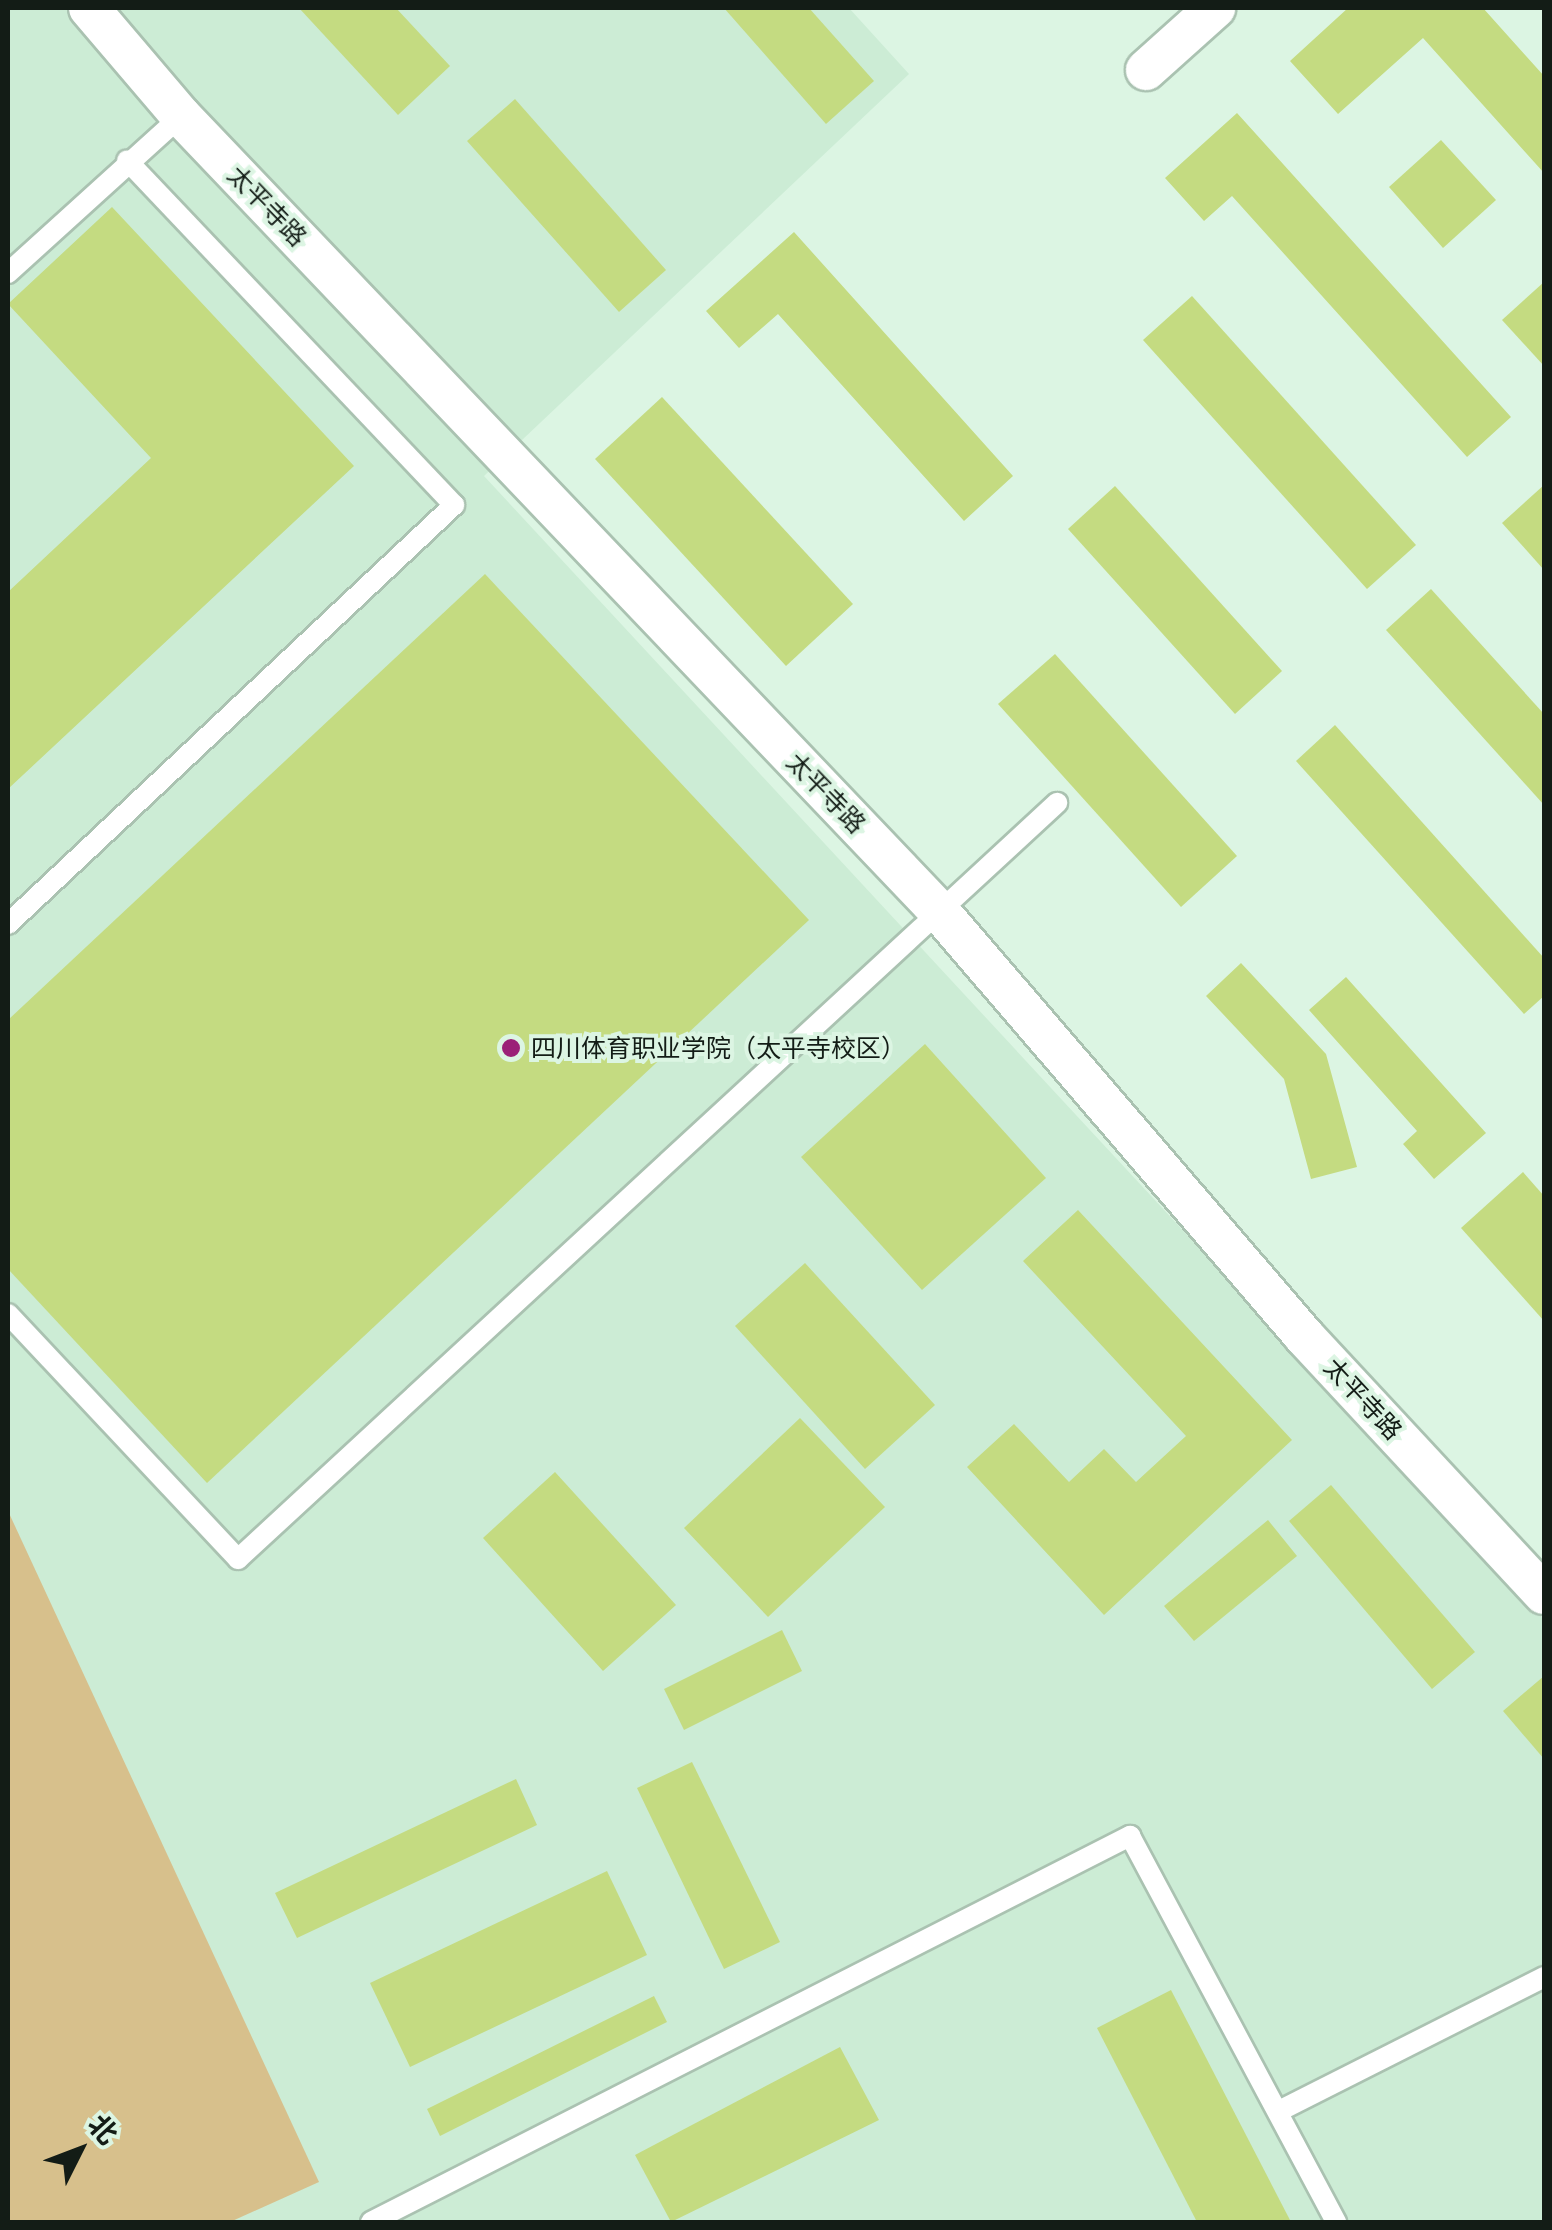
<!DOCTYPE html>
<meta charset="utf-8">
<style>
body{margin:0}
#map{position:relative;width:1552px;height:2230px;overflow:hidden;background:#dcf5e3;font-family:Helvetica,"Noto Sans SC",sans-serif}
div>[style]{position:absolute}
.built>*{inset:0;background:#ccecd5}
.green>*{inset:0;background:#d7c08c}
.building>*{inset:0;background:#c4db81}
.roads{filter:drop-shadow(2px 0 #aac2b1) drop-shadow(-2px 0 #aac2b1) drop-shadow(0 2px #aac2b1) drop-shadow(0 -2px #aac2b1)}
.service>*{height:20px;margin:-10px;padding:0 10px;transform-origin:10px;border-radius:10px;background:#fff}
.minor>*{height:40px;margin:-20px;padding:0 20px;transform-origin:20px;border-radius:20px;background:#fff}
.dots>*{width:28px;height:28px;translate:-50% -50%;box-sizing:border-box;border:5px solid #dcf5e3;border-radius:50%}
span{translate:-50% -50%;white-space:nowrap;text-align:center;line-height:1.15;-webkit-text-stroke:8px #dcf5e3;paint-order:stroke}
.street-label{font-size:25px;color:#131c16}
.poi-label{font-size:25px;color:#131c16}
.left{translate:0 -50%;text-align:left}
.frame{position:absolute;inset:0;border:10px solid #131c16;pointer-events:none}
.north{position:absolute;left:30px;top:2100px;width:100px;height:100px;-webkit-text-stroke:8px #dcf5e3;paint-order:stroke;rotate:48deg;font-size:28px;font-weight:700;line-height:40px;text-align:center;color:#131c16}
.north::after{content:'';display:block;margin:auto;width:35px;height:45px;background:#131c16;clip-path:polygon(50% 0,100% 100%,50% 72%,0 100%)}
</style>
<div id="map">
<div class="built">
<div style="clip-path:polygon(8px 8px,849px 8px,909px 74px,484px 476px,1544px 1620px,1544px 2222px,8px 2222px)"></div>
</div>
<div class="green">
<div style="clip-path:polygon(8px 1511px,319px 2182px,230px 2222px,8px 2222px)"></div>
</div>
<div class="building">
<div style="clip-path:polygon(299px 8px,396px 8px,450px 66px,398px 115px)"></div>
<div style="clip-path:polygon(724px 8px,809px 8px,874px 81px,826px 124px)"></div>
<div style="clip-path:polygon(1348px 8px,1483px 8px,1544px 76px,1544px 173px,1423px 38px,1338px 114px,1290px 61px)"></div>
<div style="clip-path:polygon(515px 99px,666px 270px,619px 312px,467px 141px)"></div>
<div style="clip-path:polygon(1237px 113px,1511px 417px,1467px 457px,1232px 196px,1204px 221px,1165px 178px)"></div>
<div style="clip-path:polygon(1441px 140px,1496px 200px,1443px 248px,1389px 187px)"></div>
<div style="clip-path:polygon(112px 207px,354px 466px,8px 789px,8px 592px,151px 458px,8px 304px)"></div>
<div style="clip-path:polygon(794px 232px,1013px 476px,964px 521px,778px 314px,739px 348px,706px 311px)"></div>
<div style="clip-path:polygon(1544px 282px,1544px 366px,1502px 320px)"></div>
<div style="clip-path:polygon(1192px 296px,1416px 545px,1367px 589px,1143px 340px)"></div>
<div style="clip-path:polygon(662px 397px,853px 604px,786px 666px,595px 459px)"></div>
<div style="clip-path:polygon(1544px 485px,1544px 570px,1502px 523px)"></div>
<div style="clip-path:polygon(1115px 486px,1282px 671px,1235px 714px,1068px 529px)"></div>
<div style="clip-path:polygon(485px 574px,809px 920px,207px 1483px,8px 1269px,8px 1020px)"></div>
<div style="clip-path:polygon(1431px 589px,1544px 714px,1544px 805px,1386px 630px)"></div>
<div style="clip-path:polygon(1055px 654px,1237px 856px,1181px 907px,998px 704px)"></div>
<div style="clip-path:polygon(1335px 725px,1544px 958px,1544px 996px,1524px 1014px,1296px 761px)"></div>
<div style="clip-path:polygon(1241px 963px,1326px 1054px,1357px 1167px,1311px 1179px,1284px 1079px,1206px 996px)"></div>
<div style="clip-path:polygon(1346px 977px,1486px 1133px,1434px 1179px,1403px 1144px,1417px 1131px,1309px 1010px)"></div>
<div style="clip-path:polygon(925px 1044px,1046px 1178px,922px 1290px,801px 1157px)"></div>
<div style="clip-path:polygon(1523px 1172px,1544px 1196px,1544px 1321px,1461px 1228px)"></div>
<div style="clip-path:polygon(1078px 1210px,1292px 1440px,1104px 1615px,967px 1467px,1014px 1424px,1069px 1482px,1104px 1449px,1136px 1482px,1186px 1436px,1023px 1261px)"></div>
<div style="clip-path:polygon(805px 1263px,935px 1405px,865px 1469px,735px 1326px)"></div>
<div style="clip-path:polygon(800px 1418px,885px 1507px,768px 1617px,684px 1528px)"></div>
<div style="clip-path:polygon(555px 1472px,676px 1605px,603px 1671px,483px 1538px)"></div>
<div style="clip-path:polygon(1331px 1485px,1475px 1652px,1432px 1689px,1289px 1521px)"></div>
<div style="clip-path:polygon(1268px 1520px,1297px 1556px,1194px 1641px,1164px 1606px)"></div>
<div style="clip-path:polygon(782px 1630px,802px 1671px,684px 1730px,664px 1689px)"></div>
<div style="clip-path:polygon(1544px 1676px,1544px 1759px,1503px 1711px)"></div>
<div style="clip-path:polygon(692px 1762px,780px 1942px,724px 1969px,637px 1788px)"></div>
<div style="clip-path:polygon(516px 1779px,537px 1825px,297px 1938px,275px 1893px)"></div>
<div style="clip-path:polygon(607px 1871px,647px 1955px,410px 2067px,370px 1983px)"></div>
<div style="clip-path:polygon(1171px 1990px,1291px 2222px,1197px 2222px,1097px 2028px)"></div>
<div style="clip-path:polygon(654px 1996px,667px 2022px,440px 2136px,427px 2109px)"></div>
<div style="clip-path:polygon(840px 2047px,879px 2120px,671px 2222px,635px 2155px)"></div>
</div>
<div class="roads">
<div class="service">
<div style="left:8px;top:273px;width:234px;rotate:-42.2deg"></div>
<div style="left:8px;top:924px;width:612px;rotate:-43.21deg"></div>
<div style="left:454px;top:505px;width:475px;rotate:-133.5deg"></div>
<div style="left:8px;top:1314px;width:336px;rotate:46.8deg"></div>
<div style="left:238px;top:1559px;width:1115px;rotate:-42.71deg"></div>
<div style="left:1281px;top:2110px;width:295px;rotate:-26.8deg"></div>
<div style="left:371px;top:2222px;width:852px;rotate:-26.96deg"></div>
<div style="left:1130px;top:1836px;width:438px;rotate:61.9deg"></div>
</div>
<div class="minor">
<div style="left:89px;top:8px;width:142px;rotate:49.6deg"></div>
<div style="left:181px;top:116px;width:1097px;rotate:46.37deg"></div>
<div style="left:938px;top:910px;width:562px;rotate:49.33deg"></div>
<div style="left:1304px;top:1336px;width:352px;rotate:47.1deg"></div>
<div style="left:1146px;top:70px;width:93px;rotate:-41.9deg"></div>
</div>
</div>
<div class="dots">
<div style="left:511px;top:1048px;background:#9b2178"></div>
</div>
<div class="street-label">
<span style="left:267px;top:206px;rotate:46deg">太平寺路</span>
<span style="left:826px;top:793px;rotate:46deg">太平寺路</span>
<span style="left:1363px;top:1399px;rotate:47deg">太平寺路</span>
</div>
<div class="poi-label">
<span class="left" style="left:531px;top:1048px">四川体育职业学院（太平寺校区）</span>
</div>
<div class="frame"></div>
<div class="north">北</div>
</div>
